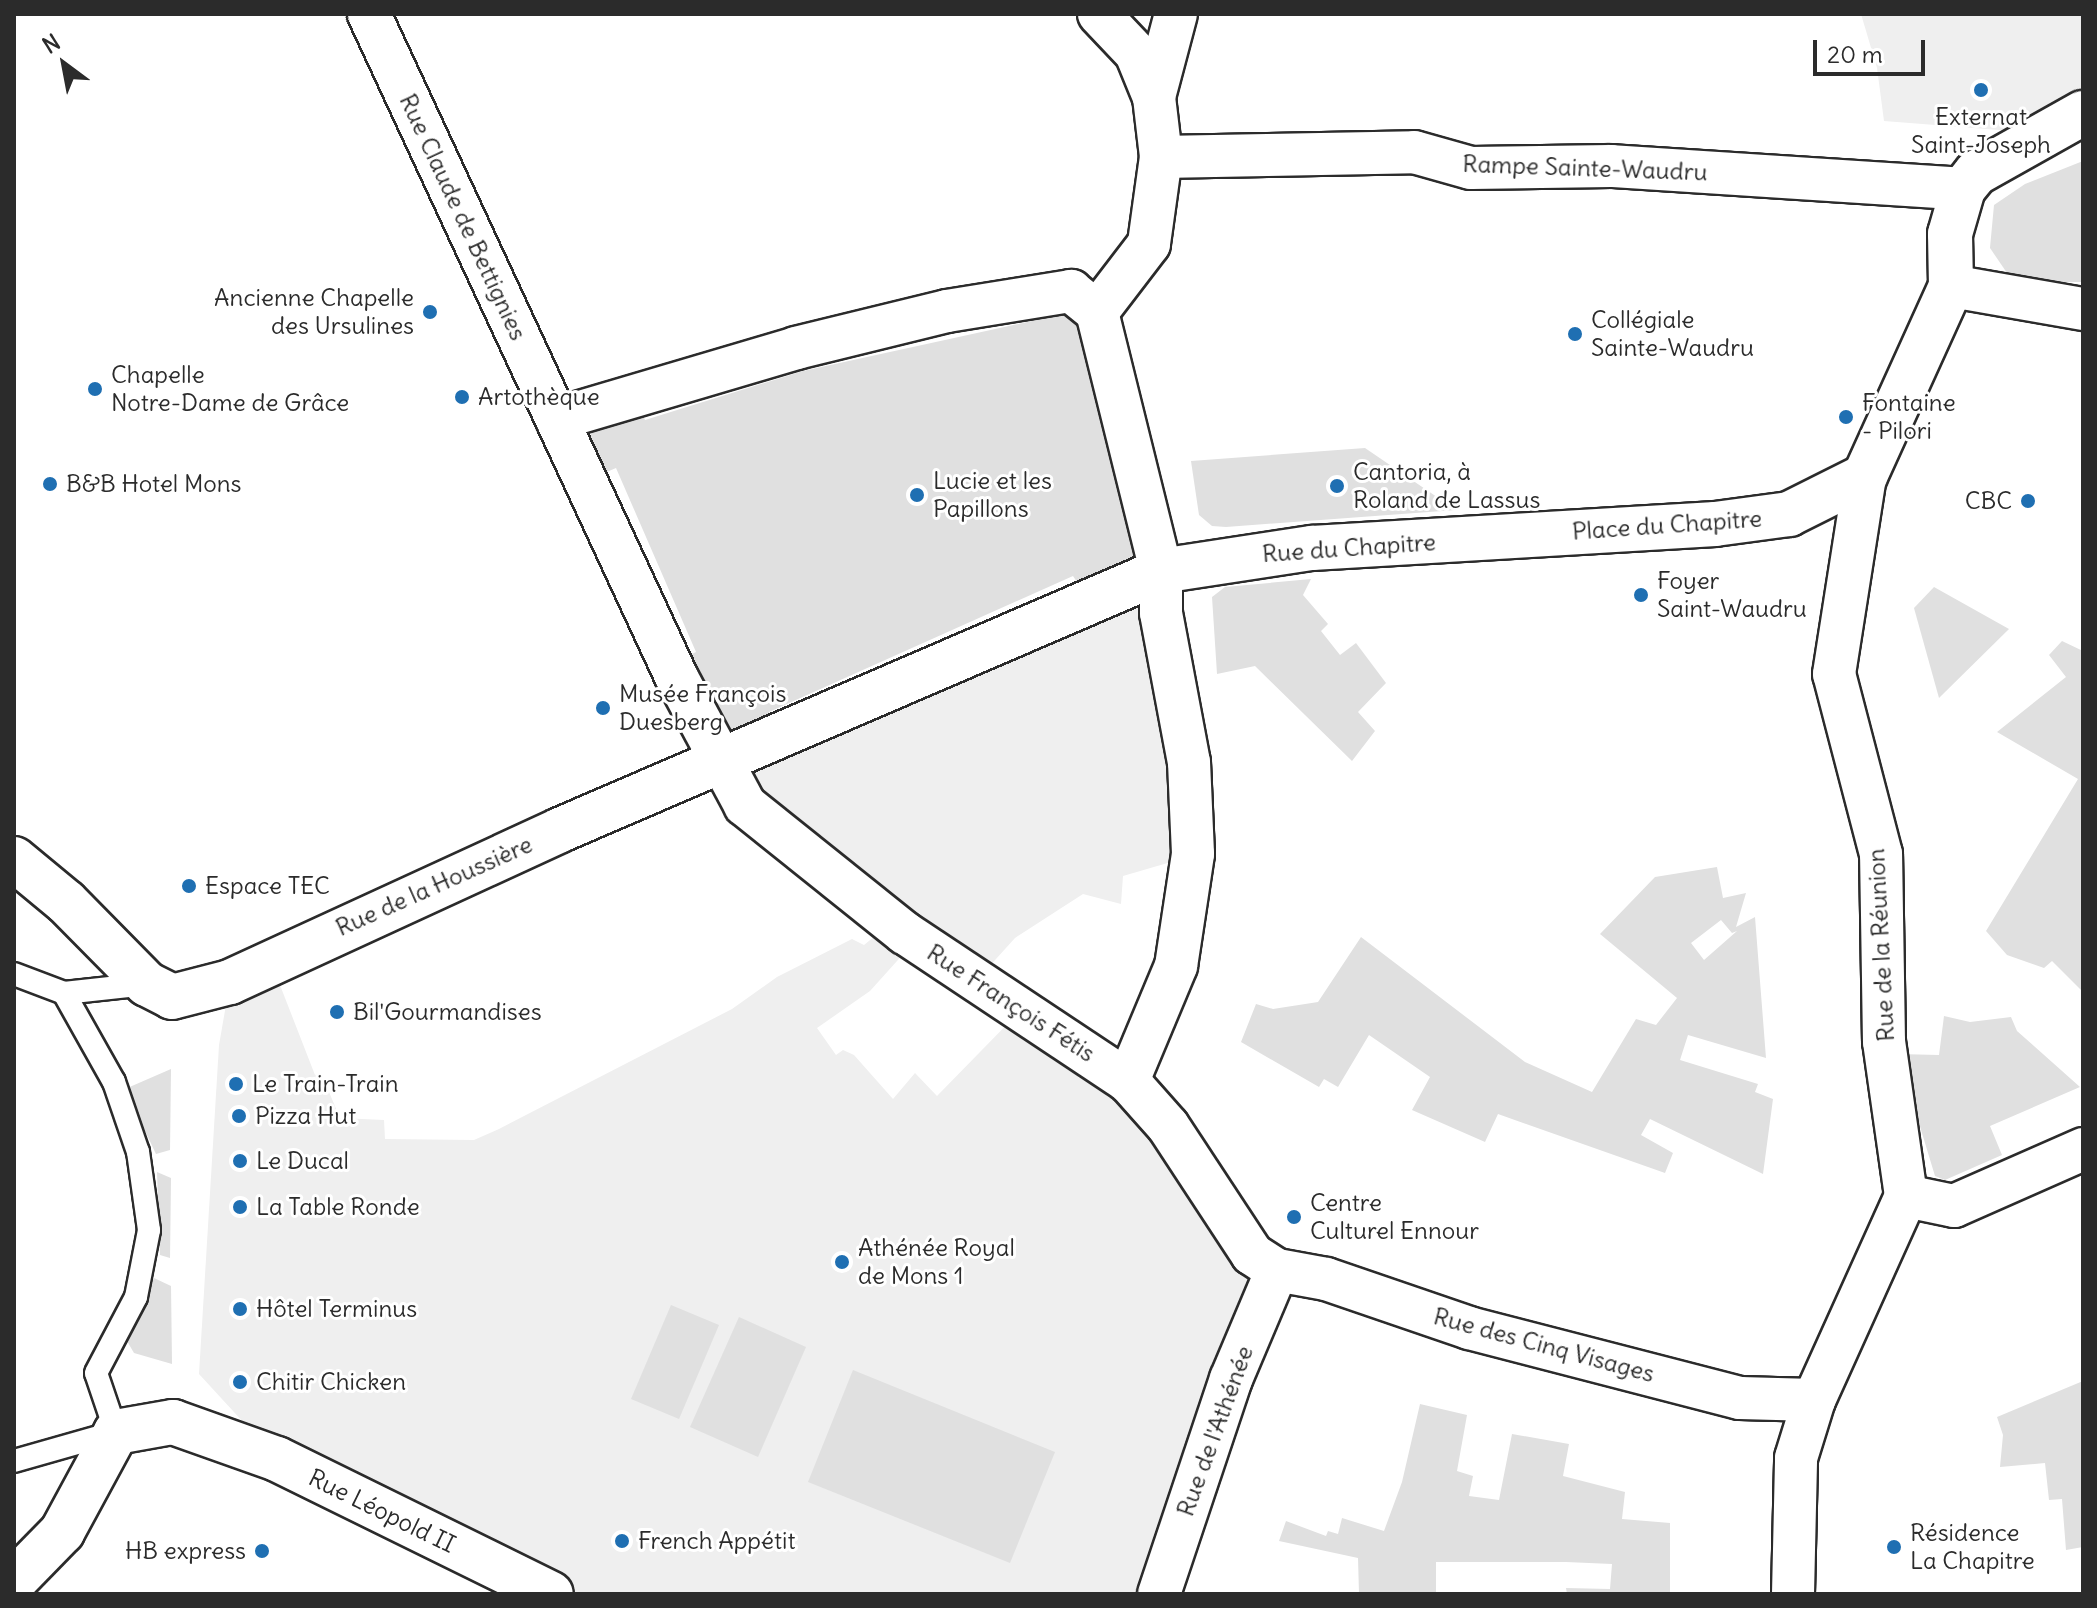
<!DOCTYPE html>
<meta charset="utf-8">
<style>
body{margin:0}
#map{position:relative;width:2097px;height:1608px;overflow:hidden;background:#fff;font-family:Delius,sans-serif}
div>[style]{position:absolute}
.built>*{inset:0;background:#efefef}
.green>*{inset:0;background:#e0e0e0}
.roads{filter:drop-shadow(2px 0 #2b2b2b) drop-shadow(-2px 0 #2b2b2b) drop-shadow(0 2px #2b2b2b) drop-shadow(0 -2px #2b2b2b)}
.lane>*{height:22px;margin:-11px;padding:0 11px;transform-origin:11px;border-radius:11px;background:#fff}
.street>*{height:42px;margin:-21px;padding:0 21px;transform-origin:21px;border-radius:21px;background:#fff}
.secondary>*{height:44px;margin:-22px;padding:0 22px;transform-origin:22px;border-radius:22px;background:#fff}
.dots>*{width:22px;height:22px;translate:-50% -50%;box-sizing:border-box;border:4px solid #fff;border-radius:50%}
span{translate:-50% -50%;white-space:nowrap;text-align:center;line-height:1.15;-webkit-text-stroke:6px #fff;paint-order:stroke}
.poi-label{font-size:24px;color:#2b2b2b}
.right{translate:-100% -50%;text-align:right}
.left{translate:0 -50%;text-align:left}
.street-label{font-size:24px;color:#2b2b2b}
.frame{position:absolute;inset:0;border:16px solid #2b2b2b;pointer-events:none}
.north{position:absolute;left:24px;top:24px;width:80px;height:80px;-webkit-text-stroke:6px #fff;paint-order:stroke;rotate:328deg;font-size:22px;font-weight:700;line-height:32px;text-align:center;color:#2b2b2b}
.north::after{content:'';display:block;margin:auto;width:28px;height:36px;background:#2b2b2b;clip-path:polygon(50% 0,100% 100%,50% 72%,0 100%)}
.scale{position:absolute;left:1813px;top:40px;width:112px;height:36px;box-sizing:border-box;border:4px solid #2b2b2b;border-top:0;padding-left:10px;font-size:24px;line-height:28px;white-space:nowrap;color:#2b2b2b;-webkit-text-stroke:6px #fff;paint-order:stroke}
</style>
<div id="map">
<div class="built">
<div style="clip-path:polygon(1861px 14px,2083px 14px,2083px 113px,2019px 149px,2010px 126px,2012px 131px,1884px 121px,1877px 68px)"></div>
<div style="clip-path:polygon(1161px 571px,1189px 762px,1171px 862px,1123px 876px,1121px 904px,1083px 894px,1015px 938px,977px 980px,915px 941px,870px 991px,817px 1028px,836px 1055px,843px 1050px,854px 1055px,893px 1099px,915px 1073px,937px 1096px,1023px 1008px,1076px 1044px,1277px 1270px,1159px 1594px,551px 1594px,277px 1459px,199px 1374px,219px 1045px,230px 982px,271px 962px,315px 1075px,321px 1073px,340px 1118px,384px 1120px,385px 1139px,474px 1140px,499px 1129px,732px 1009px,777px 977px,852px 939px,864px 945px,891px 923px,721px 759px)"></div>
</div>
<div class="green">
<div style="clip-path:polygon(2083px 161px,2083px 282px,2031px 282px,2007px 273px,1990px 248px,1994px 205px,2025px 184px)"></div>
<div style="clip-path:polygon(1078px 311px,1136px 553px,1127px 564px,1079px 585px,1073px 576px,769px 712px,773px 721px,730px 736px,678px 661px,696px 652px,616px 468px,595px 477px,588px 439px,596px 426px,640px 408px,645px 420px,803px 371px)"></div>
<div style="clip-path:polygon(1365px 448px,1456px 510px,1226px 527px,1212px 526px,1199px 515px,1191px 461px)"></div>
<div style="clip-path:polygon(1311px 579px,1303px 595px,1328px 624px,1321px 631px,1340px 655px,1356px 643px,1386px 683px,1358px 712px,1375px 731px,1352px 761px,1255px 666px,1217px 674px,1212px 597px,1225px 587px)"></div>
<div style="clip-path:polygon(1934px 587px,2009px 629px,1939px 698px,1914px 608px)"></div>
<div style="clip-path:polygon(2062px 641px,2083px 651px,2083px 992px,2052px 961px,2044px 968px,2007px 955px,1986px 931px,2078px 779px,1997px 732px,2066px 677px,2049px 655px)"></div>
<div style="clip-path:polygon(evenodd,1717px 867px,1723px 898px,1746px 893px,1736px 927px,1755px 917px,1766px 1058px,1688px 1035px,1680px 1060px,1758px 1084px,1755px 1092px,1773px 1099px,1763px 1174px,1650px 1119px,1641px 1135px,1673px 1153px,1665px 1173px,1498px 1114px,1485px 1142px,1412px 1110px,1430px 1077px,1369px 1035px,1338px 1087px,1324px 1079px,1319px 1087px,1241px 1042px,1256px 1004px,1273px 1009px,1318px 1002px,1361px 937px,1525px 1062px,1592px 1092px,1636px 1019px,1656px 1025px,1677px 998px,1600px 934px,1655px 877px,1717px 867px,1721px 920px,1732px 933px,1737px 931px,1704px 960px,1691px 943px,1721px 920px)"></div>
<div style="clip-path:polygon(1944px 1016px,1970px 1022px,2011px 1017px,2017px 1031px,2080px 1087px,1990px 1126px,2002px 1155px,1945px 1180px,1935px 1176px,1898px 1054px,1939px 1055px)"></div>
<div style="clip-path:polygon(171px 1069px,170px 1150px,156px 1154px,125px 1089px)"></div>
<div style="clip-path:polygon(157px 1172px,171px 1178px,170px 1258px,160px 1255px)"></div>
<div style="clip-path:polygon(154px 1278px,171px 1286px,172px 1364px,134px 1353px,127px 1341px)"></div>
<div style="clip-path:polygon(671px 1305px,719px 1325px,679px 1419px,631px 1399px)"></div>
<div style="clip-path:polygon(739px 1317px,806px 1347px,758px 1457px,690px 1427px)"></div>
<div style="clip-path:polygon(853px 1370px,1055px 1452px,1010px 1563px,808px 1482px)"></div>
<div style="clip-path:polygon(2083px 1381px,2083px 1547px,2066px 1550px,2062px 1499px,2049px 1500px,2045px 1463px,2000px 1467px,2003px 1435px,1997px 1417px)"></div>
<div style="clip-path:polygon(1420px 1404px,1467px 1415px,1457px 1471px,1473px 1476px,1469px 1496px,1499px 1500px,1512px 1434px,1569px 1444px,1563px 1476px,1625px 1492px,1622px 1519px,1670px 1523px,1670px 1594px,1567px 1594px,1566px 1588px,1610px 1589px,1612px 1564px,1566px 1562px,1436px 1562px,1436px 1594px,1359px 1594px,1358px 1558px,1279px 1541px,1286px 1521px,1326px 1536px,1328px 1531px,1338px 1534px,1342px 1518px,1384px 1531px,1402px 1482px)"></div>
</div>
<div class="roads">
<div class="lane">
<div style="left:14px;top:974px;width:53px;rotate:20.8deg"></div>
<div style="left:64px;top:993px;width:83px;rotate:-6.2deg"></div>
<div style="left:14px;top:1461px;width:106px;rotate:-15.9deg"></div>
<div style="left:116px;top:1432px;width:62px;rotate:-108.7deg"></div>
<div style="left:96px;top:1373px;width:86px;rotate:-62.2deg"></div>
<div style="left:136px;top:1297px;width:68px;rotate:-79deg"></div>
<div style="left:149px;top:1230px;width:79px;rotate:-98deg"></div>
<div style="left:138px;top:1152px;width:74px;rotate:-108.9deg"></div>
<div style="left:114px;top:1082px;width:102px;rotate:-119.3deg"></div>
</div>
<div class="street">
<div style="left:369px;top:14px;width:732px;rotate:65.12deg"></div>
<div style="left:677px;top:678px;width:144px;rotate:61.8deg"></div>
<div style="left:745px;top:805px;width:205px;rotate:38.7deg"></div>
<div style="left:905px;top:933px;width:268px;rotate:33.6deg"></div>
<div style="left:1128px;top:1081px;width:60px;rotate:48.4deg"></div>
<div style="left:1168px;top:1126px;width:153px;rotate:56.7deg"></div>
<div style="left:1252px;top:1254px;width:30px;rotate:33deg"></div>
<div style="left:1277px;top:1270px;width:50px;rotate:10.4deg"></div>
<div style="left:1326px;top:1279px;width:151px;rotate:18.9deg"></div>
<div style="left:1469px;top:1328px;width:280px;rotate:14.5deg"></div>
<div style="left:1740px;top:1398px;width:74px;rotate:1.5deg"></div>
<div style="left:1099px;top:14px;width:54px;rotate:46.5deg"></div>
<div style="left:1136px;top:53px;width:48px;rotate:67.8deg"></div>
<div style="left:1154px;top:97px;width:60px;rotate:83.3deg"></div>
<div style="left:1161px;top:157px;width:88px;rotate:97.9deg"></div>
<div style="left:1149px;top:244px;width:86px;rotate:127.4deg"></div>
<div style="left:1097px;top:312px;width:267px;rotate:76.1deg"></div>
<div style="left:1161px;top:571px;width:42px;rotate:90deg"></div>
<div style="left:1161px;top:613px;width:152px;rotate:79.4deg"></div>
<div style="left:1189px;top:762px;width:92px;rotate:87.5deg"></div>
<div style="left:1193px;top:854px;width:113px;rotate:98.6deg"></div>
<div style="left:1176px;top:966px;width:125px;rotate:112.7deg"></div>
<div style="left:1154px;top:97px;width:86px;rotate:-75.2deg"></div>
<div style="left:1161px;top:157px;width:253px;rotate:-1.1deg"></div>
<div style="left:1414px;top:152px;width:59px;rotate:15.7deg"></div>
<div style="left:1471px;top:168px;width:140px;rotate:-0.8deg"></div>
<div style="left:1611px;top:166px;width:353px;rotate:3.7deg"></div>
<div style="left:1951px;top:286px;width:134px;rotate:9.9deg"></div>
<div style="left:557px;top:419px;width:249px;rotate:-16.5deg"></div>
<div style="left:796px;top:348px;width:155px;rotate:-13.8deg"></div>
<div style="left:947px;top:311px;width:126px;rotate:-9.2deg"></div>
<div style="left:1071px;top:291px;width:33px;rotate:39deg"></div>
<div style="left:1906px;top:1196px;width:49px;rotate:11.8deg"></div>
<div style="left:1954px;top:1206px;width:141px;rotate:-23.8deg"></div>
<div style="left:1159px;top:1594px;width:227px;rotate:-71.5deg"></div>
<div style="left:1231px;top:1379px;width:118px;rotate:-67.1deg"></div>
<div style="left:1793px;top:1594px;width:136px;rotate:-88.7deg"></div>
<div style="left:1796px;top:1458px;width:61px;rotate:-72.8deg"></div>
<div style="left:1814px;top:1400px;width:224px;rotate:-65.7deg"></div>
<div style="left:1906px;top:1196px;width:156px;rotate:-98.1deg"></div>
<div style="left:1884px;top:1042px;width:188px;rotate:-90.9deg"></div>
<div style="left:1881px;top:854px;width:186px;rotate:-104.6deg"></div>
<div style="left:1834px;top:674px;width:200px;rotate:-81.1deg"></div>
</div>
<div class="secondary">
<div style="left:14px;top:859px;width:67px;rotate:39.6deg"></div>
<div style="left:66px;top:902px;width:115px;rotate:45.4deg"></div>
<div style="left:147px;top:984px;width:28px;rotate:27deg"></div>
<div style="left:172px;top:997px;width:60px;rotate:-14.5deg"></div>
<div style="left:230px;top:982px;width:363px;rotate:-24.7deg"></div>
<div style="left:560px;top:830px;width:654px;rotate:-23.31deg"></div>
<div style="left:1161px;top:571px;width:153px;rotate:-8.7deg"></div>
<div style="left:1312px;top:548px;width:404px;rotate:-3.4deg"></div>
<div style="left:1715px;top:524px;width:75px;rotate:-7.7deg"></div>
<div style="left:1789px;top:514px;width:85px;rotate:-26.6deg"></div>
<div style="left:1865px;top:476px;width:209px;rotate:-65.6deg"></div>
<div style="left:1951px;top:286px;width:52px;rotate:-91.1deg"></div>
<div style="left:1950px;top:234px;width:47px;rotate:-73.9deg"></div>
<div style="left:1963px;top:189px;width:21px;rotate:-51deg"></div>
<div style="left:1976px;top:173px;width:123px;rotate:-29.3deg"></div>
<div style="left:14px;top:1581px;width:69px;rotate:-45.6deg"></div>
<div style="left:62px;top:1532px;width:114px;rotate:-61.6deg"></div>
<div style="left:116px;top:1432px;width:58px;rotate:-10deg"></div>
<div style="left:173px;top:1422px;width:110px;rotate:19.6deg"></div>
<div style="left:277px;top:1459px;width:305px;rotate:26.2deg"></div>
</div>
</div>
<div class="dots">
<div style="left:1981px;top:90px;background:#1f6fb2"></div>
<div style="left:430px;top:312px;background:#1f6fb2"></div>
<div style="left:1575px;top:334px;background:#1f6fb2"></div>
<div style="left:95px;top:389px;background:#1f6fb2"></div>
<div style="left:462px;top:397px;background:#1f6fb2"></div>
<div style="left:1846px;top:417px;background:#1f6fb2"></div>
<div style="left:50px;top:484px;background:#1f6fb2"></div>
<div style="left:1337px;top:486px;background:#1f6fb2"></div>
<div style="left:917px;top:495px;background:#1f6fb2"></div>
<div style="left:2028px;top:501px;background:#1f6fb2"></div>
<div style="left:1641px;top:595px;background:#1f6fb2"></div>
<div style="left:603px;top:708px;background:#1f6fb2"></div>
<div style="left:189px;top:886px;background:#1f6fb2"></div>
<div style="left:337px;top:1012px;background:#1f6fb2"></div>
<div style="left:236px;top:1084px;background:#1f6fb2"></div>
<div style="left:239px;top:1116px;background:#1f6fb2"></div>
<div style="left:240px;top:1161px;background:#1f6fb2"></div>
<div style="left:240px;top:1207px;background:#1f6fb2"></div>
<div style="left:1294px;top:1217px;background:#1f6fb2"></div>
<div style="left:842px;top:1262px;background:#1f6fb2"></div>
<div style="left:240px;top:1309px;background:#1f6fb2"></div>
<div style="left:240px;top:1382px;background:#1f6fb2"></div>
<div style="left:622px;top:1541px;background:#1f6fb2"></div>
<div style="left:1894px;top:1547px;background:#1f6fb2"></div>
<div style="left:262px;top:1551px;background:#1f6fb2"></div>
</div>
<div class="poi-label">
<span style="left:1981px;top:131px">Externat<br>Saint-Joseph</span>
<span class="right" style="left:414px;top:312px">Ancienne Chapelle<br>des Ursulines</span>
<span class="left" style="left:1591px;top:334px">Collégiale<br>Sainte-Waudru</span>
<span class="left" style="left:111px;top:389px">Chapelle<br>Notre-Dame de Grâce</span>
<span class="left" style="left:478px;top:397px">Artothèque</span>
<span class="left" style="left:1862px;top:417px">Fontaine<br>- Pilori</span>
<span class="left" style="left:1353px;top:486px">Cantoria, à<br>Roland de Lassus</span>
<span class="left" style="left:933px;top:495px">Lucie et les<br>Papillons</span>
<span class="left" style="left:66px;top:484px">B&amp;B Hotel Mons</span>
<span class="right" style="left:2012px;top:501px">CBC</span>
<span class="left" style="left:1657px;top:595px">Foyer<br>Saint-Waudru</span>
<span class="left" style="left:619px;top:708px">Musée François<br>Duesberg</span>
<span class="left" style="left:205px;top:886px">Espace TEC</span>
<span class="left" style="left:353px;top:1012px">Bil'Gourmandises</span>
<span class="left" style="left:252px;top:1084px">Le Train-Train</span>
<span class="left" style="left:255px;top:1116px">Pizza Hut</span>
<span class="left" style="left:256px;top:1161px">Le Ducal</span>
<span class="left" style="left:1310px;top:1217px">Centre<br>Culturel Ennour</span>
<span class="left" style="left:256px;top:1207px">La Table Ronde</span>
<span class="left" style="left:858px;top:1262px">Athénée Royal<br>de Mons 1</span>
<span class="left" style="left:256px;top:1309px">Hôtel Terminus</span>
<span class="left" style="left:256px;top:1382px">Chitir Chicken</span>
<span class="left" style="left:1910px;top:1547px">Résidence<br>La Chapitre</span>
<span class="left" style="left:638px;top:1541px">French Appétit</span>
<span class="right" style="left:246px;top:1551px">HB express</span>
</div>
<div class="street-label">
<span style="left:1585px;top:168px;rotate:2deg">Rampe Sainte-Waudru</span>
<span style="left:463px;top:217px;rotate:65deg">Rue Claude de Bettignies</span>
<span style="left:1667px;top:525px;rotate:-4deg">Place du Chapitre</span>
<span style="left:1349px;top:548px;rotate:-4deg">Rue du Chapitre</span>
<span style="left:434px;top:886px;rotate:-24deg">Rue de la Houssière</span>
<span style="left:1881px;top:945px;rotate:-93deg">Rue de la Réunion</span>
<span style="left:1011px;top:1003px;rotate:33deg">Rue François Fétis</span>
<span style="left:1544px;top:1345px;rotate:15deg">Rue des Cinq Visages</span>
<span style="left:1215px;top:1431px;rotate:-70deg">Rue de l'Athénée</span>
<span style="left:382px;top:1511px;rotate:26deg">Rue Léopold II</span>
</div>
<div class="frame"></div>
<div class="north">N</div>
<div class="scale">20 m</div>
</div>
